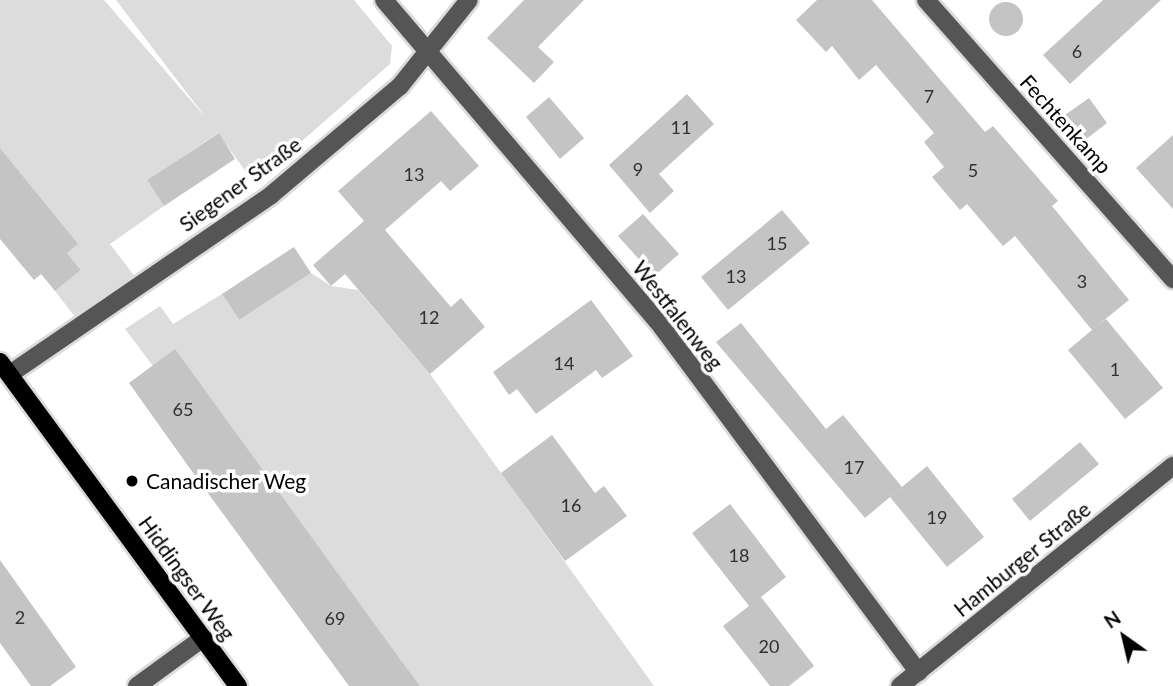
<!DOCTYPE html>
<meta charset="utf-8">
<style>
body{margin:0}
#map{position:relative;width:1173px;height:686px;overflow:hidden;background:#fff;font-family:Lato,sans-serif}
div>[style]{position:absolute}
.green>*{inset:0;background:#dcdcdc}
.building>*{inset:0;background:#c4c4c4}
.round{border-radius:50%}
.roads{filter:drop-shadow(2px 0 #dbdbdb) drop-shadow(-2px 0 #dbdbdb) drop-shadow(0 2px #dbdbdb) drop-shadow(0 -2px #dbdbdb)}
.minor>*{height:18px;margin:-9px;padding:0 9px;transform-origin:9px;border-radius:9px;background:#555}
.major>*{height:18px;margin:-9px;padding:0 9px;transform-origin:9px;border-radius:9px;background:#000}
.dots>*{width:19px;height:19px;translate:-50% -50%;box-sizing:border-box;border:4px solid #fff;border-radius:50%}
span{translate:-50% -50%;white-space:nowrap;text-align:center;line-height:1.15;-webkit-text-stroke:7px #fff;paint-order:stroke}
.number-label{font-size:18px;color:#313131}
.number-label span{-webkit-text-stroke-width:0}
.street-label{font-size:21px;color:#000}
.poi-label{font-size:21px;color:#000}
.left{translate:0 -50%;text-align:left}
.north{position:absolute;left:1089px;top:602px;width:70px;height:70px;-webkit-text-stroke:5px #fff;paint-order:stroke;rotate:326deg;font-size:19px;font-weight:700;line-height:28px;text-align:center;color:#000}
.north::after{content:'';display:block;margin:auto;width:24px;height:32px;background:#000;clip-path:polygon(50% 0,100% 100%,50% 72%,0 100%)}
</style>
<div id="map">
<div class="green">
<div style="clip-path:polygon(0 0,104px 0,206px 118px,116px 0,354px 0,392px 46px,390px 64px,254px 183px,218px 133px,147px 180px,164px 206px,110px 244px,136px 278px,76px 318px,55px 291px,81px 270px,67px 253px,77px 244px,0 148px)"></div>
<div style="clip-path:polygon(311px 273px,331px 286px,358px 290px,430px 374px,654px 686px,420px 686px,175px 350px,153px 366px,125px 329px,160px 306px,173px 324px,222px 294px,239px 320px)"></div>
</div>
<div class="building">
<div style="clip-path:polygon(524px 0,584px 0,538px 47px,554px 62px,534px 83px,487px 38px)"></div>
<div style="clip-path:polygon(817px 0,872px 0,985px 132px,993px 126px,1058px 201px,1052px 206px,1129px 300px,1093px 329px,1106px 319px,1163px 388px,1125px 419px,1068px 350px,1092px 330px,1015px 236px,1003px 246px,967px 204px,960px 210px,932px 177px,944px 167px,924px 142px,934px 133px,876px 65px,859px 80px,832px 46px,826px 52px,796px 20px)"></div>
<div style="clip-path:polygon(1103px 0,1161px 0,1070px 84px,1043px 55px)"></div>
<div class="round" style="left:989px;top:2px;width:34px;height:34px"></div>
<div style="clip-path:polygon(687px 94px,714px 124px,659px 174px,674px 191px,650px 213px,609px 165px)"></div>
<div style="clip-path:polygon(549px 97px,584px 138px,560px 159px,526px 117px)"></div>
<div style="clip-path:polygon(1089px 98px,1107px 123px,1085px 140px,1065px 115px)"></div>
<div style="clip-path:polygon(431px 111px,479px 166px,450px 191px,441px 181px,385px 230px,451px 307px,461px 298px,485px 327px,430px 374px,345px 274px,331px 286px,313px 265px,364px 221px,338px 191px)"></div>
<div style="clip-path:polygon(219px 133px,235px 159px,164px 206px,147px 180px)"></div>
<div style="clip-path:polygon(1173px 135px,1173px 209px,1136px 168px)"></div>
<div style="clip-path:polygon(0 148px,78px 244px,67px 253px,81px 270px,55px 291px,41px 274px,34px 280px,0 239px)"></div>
<div style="clip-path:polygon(782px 210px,810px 243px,728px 310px,701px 277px)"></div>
<div style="clip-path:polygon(643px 214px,679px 254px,654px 276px,618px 236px)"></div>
<div style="clip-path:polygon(294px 247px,311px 273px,239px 320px,222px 294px)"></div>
<div style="clip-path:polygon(591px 300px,633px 356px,602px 378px,596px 370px,536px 414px,517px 389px,509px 395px,493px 372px)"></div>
<div style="clip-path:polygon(741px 323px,826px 429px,843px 415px,902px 487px,865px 518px,716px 342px)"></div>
<div style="clip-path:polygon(175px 349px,390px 645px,420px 686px,349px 686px,191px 470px,129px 383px)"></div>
<div style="clip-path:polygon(552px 435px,595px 493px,604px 486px,627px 516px,565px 561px,501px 473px)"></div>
<div style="clip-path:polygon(1080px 442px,1099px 464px,1030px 521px,1012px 499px)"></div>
<div style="clip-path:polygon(927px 466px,984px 537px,947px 567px,890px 497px)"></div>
<div style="clip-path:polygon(730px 504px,786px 577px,761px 597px,814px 666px,789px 686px,770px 686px,723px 626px,749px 606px,692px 533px)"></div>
<div style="clip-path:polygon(0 560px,76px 667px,50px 686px,31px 686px,0 643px)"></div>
</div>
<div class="roads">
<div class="minor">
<div style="left:384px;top:0;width:429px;rotate:49.6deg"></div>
<div style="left:662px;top:327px;width:430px;rotate:53.4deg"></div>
<div style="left:926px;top:0;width:373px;rotate:48.5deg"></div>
<div style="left:10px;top:374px;width:316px;rotate:-34.4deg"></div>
<div style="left:271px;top:195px;width:169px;rotate:-40.2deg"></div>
<div style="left:400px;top:86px;width:110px;rotate:-51.3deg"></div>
<div style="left:137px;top:686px;width:82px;rotate:-36deg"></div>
<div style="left:900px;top:686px;width:351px;rotate:-38.9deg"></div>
</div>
<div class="major">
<div style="left:0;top:362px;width:402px;rotate:53.7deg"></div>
</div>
</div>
<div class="dots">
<div style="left:132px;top:481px;background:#000"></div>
</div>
<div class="number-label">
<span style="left:1077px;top:51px">6</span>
<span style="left:929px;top:96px">7</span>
<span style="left:681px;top:127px">11</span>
<span style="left:638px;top:169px">9</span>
<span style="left:973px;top:170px">5</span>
<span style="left:414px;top:174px">13</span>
<span style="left:777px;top:243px">15</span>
<span style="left:736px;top:276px">13</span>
<span style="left:1082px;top:281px">3</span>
<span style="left:429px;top:317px">12</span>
<span style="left:564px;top:363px">14</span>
<span style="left:1115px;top:369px">1</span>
<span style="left:183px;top:409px">65</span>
<span style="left:854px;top:467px">17</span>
<span style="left:571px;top:505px">16</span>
<span style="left:937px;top:517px">19</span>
<span style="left:739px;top:555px">18</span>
<span style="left:20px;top:617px">2</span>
<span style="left:335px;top:618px">69</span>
<span style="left:769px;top:646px">20</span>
</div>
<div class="street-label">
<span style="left:1066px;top:124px;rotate:48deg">Fechtenkamp</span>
<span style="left:240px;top:184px;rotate:-36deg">Siegener Straße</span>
<span style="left:678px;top:315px;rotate:52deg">Westfalenweg</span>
<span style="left:1022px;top:559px;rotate:-39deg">Hamburger Straße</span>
<span style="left:187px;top:578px;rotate:54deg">Hiddingser Weg</span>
</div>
<div class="poi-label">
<span class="left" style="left:146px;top:481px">Canadischer Weg</span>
</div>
<div class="north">N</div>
</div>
